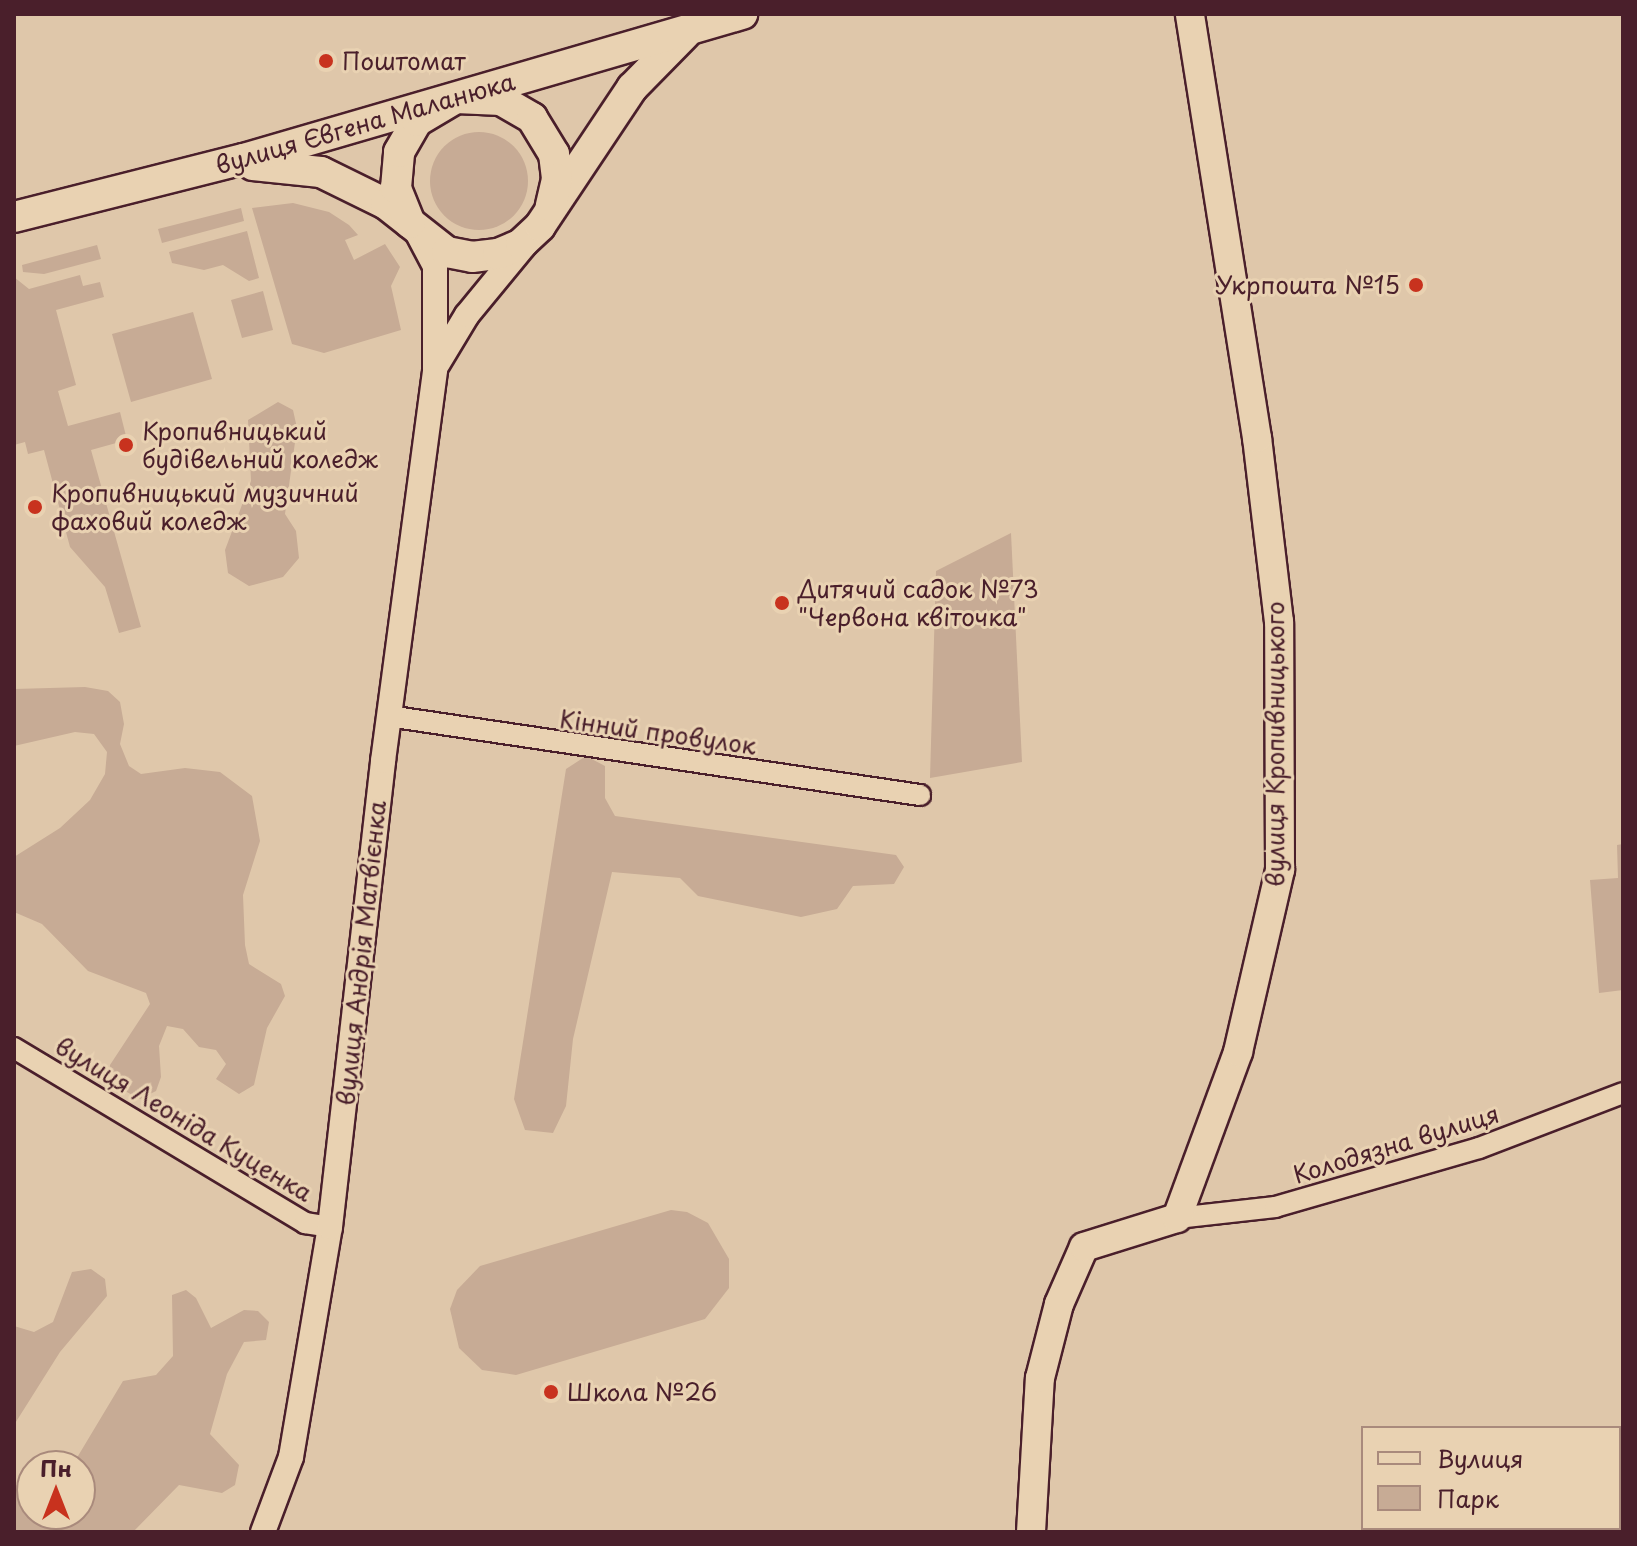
<!DOCTYPE html>
<meta charset="utf-8">
<style>
body{margin:0}
#map{position:relative;width:1637px;height:1546px;overflow:hidden;background:#dfc7aa;font-family:"Playpen Sans",sans-serif}
div>[style]{position:absolute}
.green>*{inset:0;background:#c7ab95}
.round{border-radius:50%}
.roads{filter:drop-shadow(2px 0 #4a1f2b) drop-shadow(-2px 0 #4a1f2b) drop-shadow(0 2px #4a1f2b) drop-shadow(0 -2px #4a1f2b)}
.minor>*{height:20px;margin:-10px;padding:0 10px;transform-origin:10px;border-radius:10px;background:#e9d2b2}
.tertiary>*{height:24px;margin:-12px;padding:0 12px;transform-origin:12px;border-radius:12px;background:#e9d2b2}
.secondary>*{height:28px;margin:-14px;padding:0 14px;transform-origin:14px;border-radius:14px;background:#e9d2b2}
.primary>*{height:30px;margin:-15px;padding:0 15px;transform-origin:15px;border-radius:15px;background:#e9d2b2}
.dots>*{width:22px;height:22px;translate:-50% -50%;box-sizing:border-box;border:4px solid #e9d2b2;border-radius:50%}
span{translate:-50% -50%;white-space:nowrap;text-align:center;line-height:1.15;-webkit-text-stroke:6px #e9d2b2;paint-order:stroke}
.poi-label{font-size:24px;color:#4a1f2b}
.left{translate:0 -50%;text-align:left}
.right{translate:-100% -50%;text-align:right}
.street-label{font-size:24px;color:#4a1f2b}
.frame{position:absolute;inset:0;border:16px solid #4a1f2b;pointer-events:none}
.legend{position:absolute;left:1361px;top:1426px;width:260px;height:104px;box-sizing:border-box;background:#e9d2b2;border:2px solid #a98a7c;margin:0;padding:10px 14px;list-style:none;font-size:24px;color:#4a1f2b}
.legend li{display:flex;align-items:center;gap:16px;height:40px}
.legend b{width:40px;border:2px solid #a98a7c}
.north{position:absolute;left:16px;top:1450px;width:80px;height:80px;box-sizing:border-box;background:#e9d2b2;border:2px solid #a98a7c;border-radius:50%;rotate:0deg;font-size:22px;font-weight:700;line-height:32px;text-align:center;color:#4a1f2b}
.north::after{content:'';display:block;margin:auto;width:28px;height:36px;background:#c8321e;clip-path:polygon(50% 0,100% 100%,50% 72%,0 100%)}
</style>
<div id="map">
<div class="green">
<div class="round" style="left:430px;top:132px;width:98px;height:98px"></div>
<div style="clip-path:polygon(293px 203px,329px 212px,349px 225px,358px 235px,345px 240px,354px 260px,385px 244px,400px 267px,391px 286px,401px 330px,324px 353px,292px 344px,252px 208px)"></div>
<div style="clip-path:polygon(241px 208px,244px 221px,162px 243px,158px 229px)"></div>
<div style="clip-path:polygon(247px 231px,259px 278px,249px 281px,223px 265px,204px 270px,172px 263px,169px 252px)"></div>
<div style="clip-path:polygon(97px 245px,101px 259px,44px 274px,23px 272px,22px 265px)"></div>
<div style="clip-path:polygon(80px 275px,83px 286px,100px 282px,104px 297px,56px 310px,76px 385px,58px 391px,68px 426px,120px 412px,127px 440px,91px 450px,141px 627px,119px 633px,105px 587px,70px 547px,44px 450px,28px 454px,25px 442px,14px 445px,14px 277px,29px 289px)"></div>
<div style="clip-path:polygon(263px 291px,273px 330px,242px 338px,231px 300px)"></div>
<div style="clip-path:polygon(193px 312px,212px 379px,131px 402px,112px 334px)"></div>
<div style="clip-path:polygon(278px 402px,293px 410px,297px 428px,285px 514px,296px 531px,299px 558px,283px 577px,249px 586px,228px 573px,225px 550px,251px 481px,248px 420px)"></div>
<div style="clip-path:polygon(1011px 533px,1022px 762px,930px 778px,936px 571px)"></div>
<div style="clip-path:polygon(85px 687px,108px 691px,120px 702px,124px 724px,120px 744px,129px 766px,141px 774px,185px 768px,220px 772px,252px 796px,260px 841px,243px 895px,245px 945px,249px 964px,281px 984px,285px 996px,267px 1028px,254px 1085px,239px 1094px,216px 1079px,226px 1064px,216px 1050px,199px 1047px,183px 1029px,167px 1026px,159px 1046px,161px 1077px,156px 1091px,140px 1099px,125px 1091px,109px 1079px,110px 1065px,150px 1004px,146px 993px,88px 971px,42px 924px,14px 912px,14px 857px,60px 828px,90px 800px,105px 774px,107px 752px,94px 734px,75px 732px,14px 746px,14px 689px)"></div>
<div style="clip-path:polygon(586px 756px,605px 766px,605px 798px,615px 816px,896px 855px,904px 867px,894px 884px,853px 886px,837px 909px,801px 917px,698px 896px,680px 878px,612px 872px,573px 1039px,566px 1106px,553px 1133px,525px 1130px,514px 1099px,566px 769px)"></div>
<div style="clip-path:polygon(1623px 844px,1623px 990px,1599px 993px,1590px 880px,1618px 878px,1617px 845px)"></div>
<div style="clip-path:polygon(671px 1210px,687px 1212px,708px 1223px,729px 1259px,729px 1288px,705px 1319px,516px 1375px,482px 1370px,459px 1348px,450px 1309px,457px 1290px,480px 1266px)"></div>
<div style="clip-path:polygon(91px 1269px,105px 1279px,107px 1296px,60px 1352px,14px 1425px,14px 1326px,34px 1332px,53px 1322px,72px 1272px)"></div>
<div style="clip-path:polygon(186px 1290px,196px 1298px,211px 1328px,244px 1310px,258px 1311px,269px 1322px,266px 1340px,244px 1342px,227px 1374px,210px 1434px,239px 1465px,235px 1485px,222px 1493px,179px 1485px,133px 1532px,14px 1532px,14px 1484px,32px 1493px,32px 1514px,80px 1514px,80px 1466px,72px 1466px,123px 1381px,156px 1375px,173px 1356px,172px 1295px)"></div>
</div>
<div class="roads">
<div class="minor">
<div style="left:388px;top:716px;width:538px;rotate:8.45deg"></div>
<div style="left:14px;top:1048px;width:340px;rotate:31deg"></div>
<div style="left:305px;top:1223px;width:25px;rotate:9deg"></div>
<div style="left:1177px;top:1218px;width:99px;rotate:-6.4deg"></div>
<div style="left:1275px;top:1207px;width:212px;rotate:-16.1deg"></div>
<div style="left:1479px;top:1148px;width:154px;rotate:-20.9deg"></div>
</div>
<div class="tertiary">
<div style="left:438px;top:363px;width:56px;rotate:-58.9deg"></div>
<div style="left:467px;top:315px;width:94px;rotate:-50.6deg"></div>
<div style="left:263px;top:1532px;width:80px;rotate:-69.5deg"></div>
<div style="left:291px;top:1457px;width:233px;rotate:-80.4deg"></div>
<div style="left:330px;top:1227px;width:469px;rotate:-83.5deg"></div>
<div style="left:383px;top:761px;width:395px;rotate:-82.4deg"></div>
<div style="left:435px;top:369px;width:103px;rotate:-90deg"></div>
<div style="left:435px;top:266px;width:36px;rotate:-118deg"></div>
</div>
<div class="secondary">
<div style="left:1031px;top:1532px;width:154px;rotate:-86.7deg"></div>
<div style="left:1040px;top:1378px;width:76px;rotate:-75.6deg"></div>
<div style="left:1059px;top:1304px;width:62px;rotate:-66.3deg"></div>
<div style="left:1084px;top:1247px;width:97px;rotate:-17.3deg"></div>
<div style="left:1177px;top:1218px;width:177px;rotate:-69.8deg"></div>
<div style="left:1238px;top:1052px;width:187px;rotate:-77deg"></div>
<div style="left:1280px;top:870px;width:248px;rotate:-90.2deg"></div>
<div style="left:1279px;top:622px;width:185px;rotate:-96.8deg"></div>
<div style="left:1257px;top:438px;width:429px;rotate:-99deg"></div>
</div>
<div class="primary">
<div style="left:253px;top:165px;width:68px;rotate:5.9deg"></div>
<div style="left:321px;top:172px;width:72px;rotate:26.2deg"></div>
<div style="left:386px;top:204px;width:78px;rotate:38.2deg"></div>
<div style="left:447px;top:252px;width:25px;rotate:11deg"></div>
<div style="left:472px;top:257px;width:26px;rotate:-7deg"></div>
<div style="left:498px;top:254px;width:25px;rotate:-23deg"></div>
<div style="left:521px;top:244px;width:26px;rotate:-43deg"></div>
<div style="left:540px;top:226px;width:166px;rotate:-56.3deg"></div>
<div style="left:632px;top:88px;width:76px;rotate:-45.5deg"></div>
<div style="left:14px;top:217px;width:237px;rotate:-14.2deg"></div>
<div style="left:244px;top:159px;width:519px;rotate:-16.23deg"></div>
<div style="left:410px;top:223px;width:38px;rotate:-112deg"></div>
<div style="left:396px;top:188px;width:36px;rotate:-85deg"></div>
<div style="left:399px;top:152px;width:36px;rotate:-60deg"></div>
<div style="left:417px;top:121px;width:45px;rotate:-30.5deg"></div>
<div style="left:456px;top:98px;width:45px;rotate:2.5deg"></div>
<div style="left:501px;top:100px;width:36px;rotate:30deg"></div>
<div style="left:532px;top:118px;width:42px;rotate:58.6deg"></div>
<div style="left:554px;top:154px;width:25px;rotate:83deg"></div>
<div style="left:557px;top:179px;width:28px;rotate:103deg"></div>
</div>
</div>
<div class="dots">
<div style="left:326px;top:61px;background:#c8321e"></div>
<div style="left:1416px;top:285px;background:#c8321e"></div>
<div style="left:126px;top:445px;background:#c8321e"></div>
<div style="left:35px;top:507px;background:#c8321e"></div>
<div style="left:782px;top:603px;background:#c8321e"></div>
<div style="left:551px;top:1392px;background:#c8321e"></div>
</div>
<div class="poi-label">
<span class="left" style="left:342px;top:61px">Поштомат</span>
<span class="right" style="left:1400px;top:285px">Укрпошта №15</span>
<span class="left" style="left:142px;top:445px">Кропивницький<br>будівельний коледж</span>
<span class="left" style="left:51px;top:507px">Кропивницький музичний<br>фаховий коледж</span>
<span class="left" style="left:798px;top:603px">Дитячий садок №73<br>"Червона квіточка"</span>
<span class="left" style="left:567px;top:1392px">Школа №26</span>
</div>
<div class="street-label">
<span style="left:365px;top:123px;rotate:-16deg">вулиця Євгена Маланюка</span>
<span style="left:658px;top:732px;rotate:8deg">Кінний провулок</span>
<span style="left:1275px;top:744px;rotate:-90deg">вулиця Кропивницького</span>
<span style="left:361px;top:953px;rotate:-84deg">вулиця Андрія Матвієнка</span>
<span style="left:184px;top:1119px;rotate:31deg">вулиця Леоніда Куценка</span>
<span style="left:1396px;top:1144px;rotate:-17deg">Колодязна вулиця</span>
</div>
<div class="frame"></div>
<ul class="legend">
<li><b style="height:10px;background:#e9d2b2"></b>Вулиця</li>
<li><b style="height:22px;background:#c7ab95"></b>Парк</li>
</ul>
<div class="north">Пн</div>
</div>
